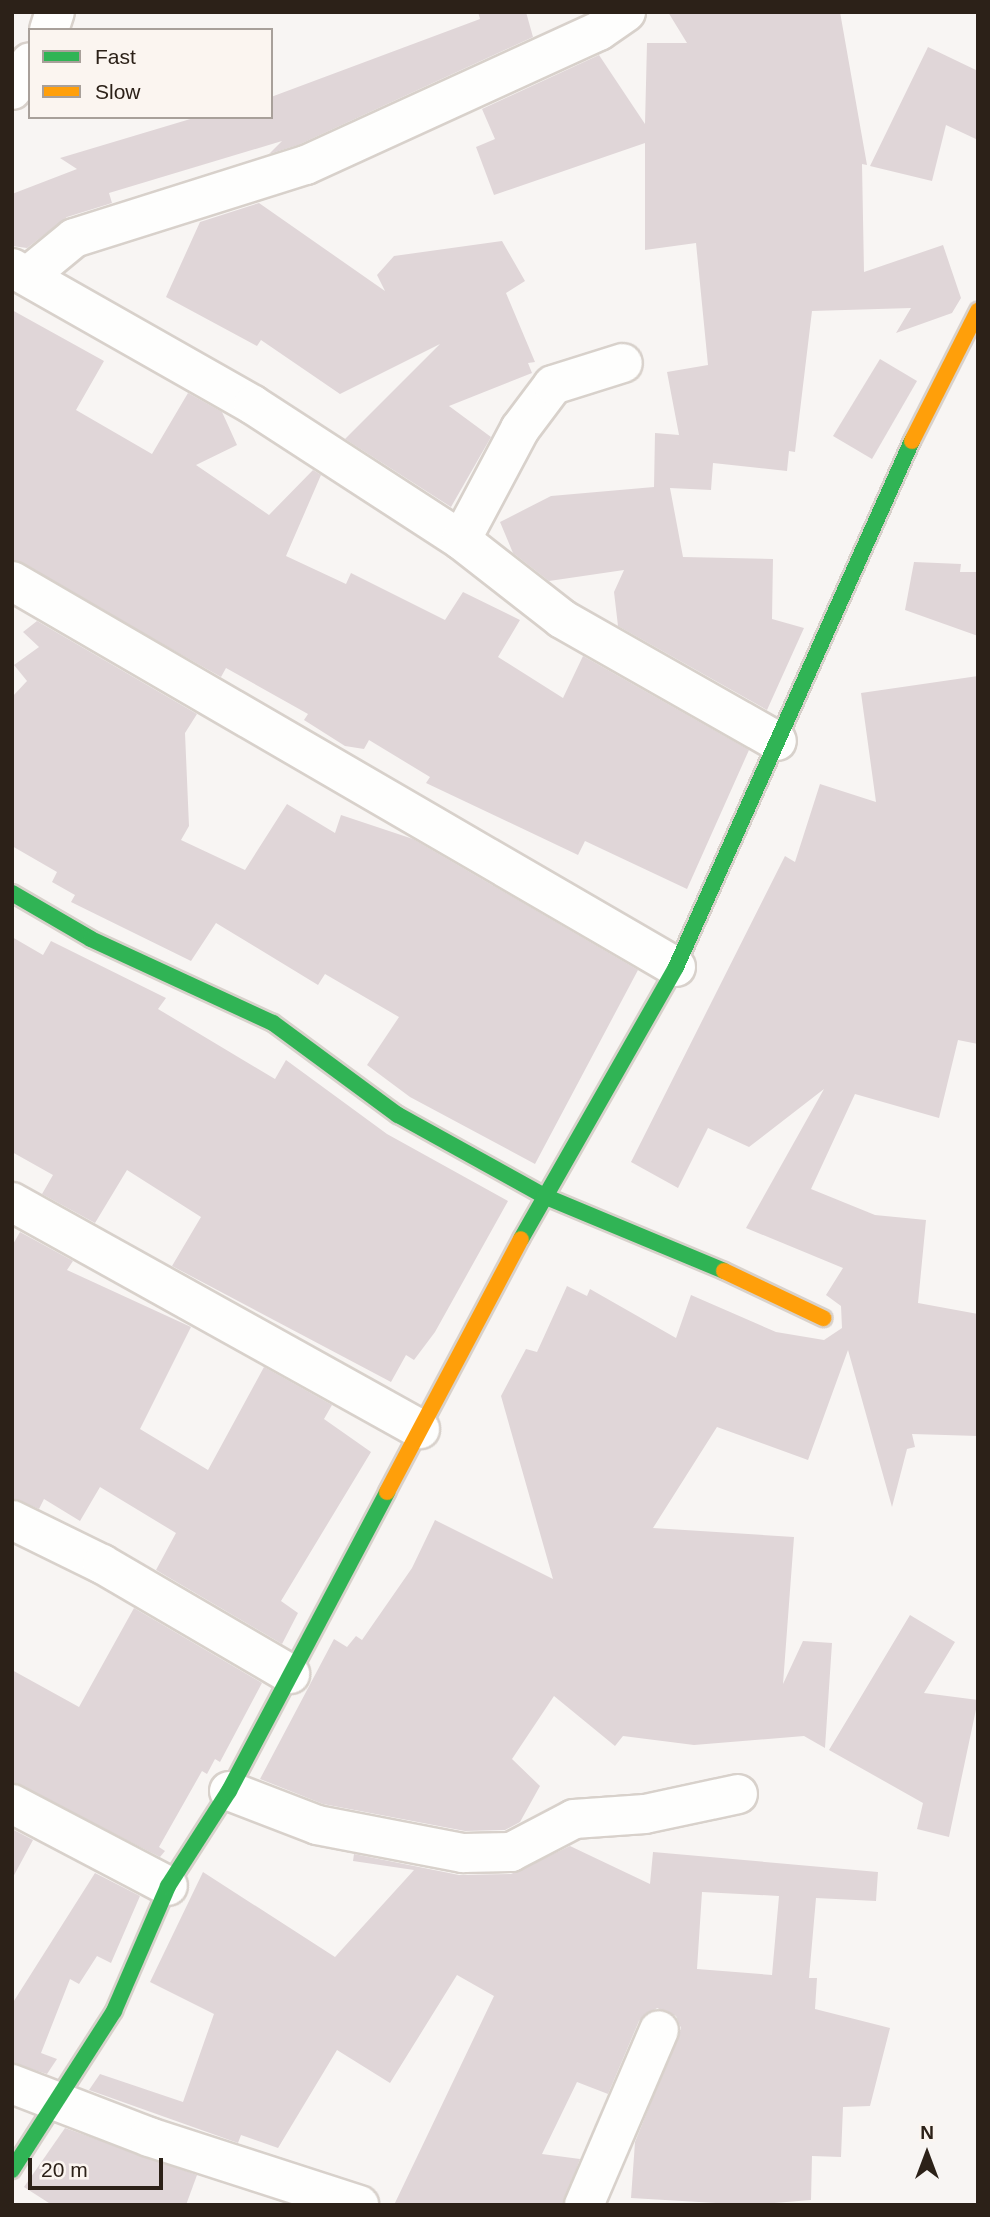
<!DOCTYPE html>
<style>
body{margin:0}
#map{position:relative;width:990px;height:2217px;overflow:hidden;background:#f8f5f3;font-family:Arial,sans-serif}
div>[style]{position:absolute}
.building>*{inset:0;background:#e0d6d8}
.roads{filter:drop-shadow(2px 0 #d8d1cb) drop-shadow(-2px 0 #d8d1cb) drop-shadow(0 2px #d8d1cb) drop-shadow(0 -2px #d8d1cb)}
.street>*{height:38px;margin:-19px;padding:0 19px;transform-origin:19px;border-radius:19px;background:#fefefd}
.fast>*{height:16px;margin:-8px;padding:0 8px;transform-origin:8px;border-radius:8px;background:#30b455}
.slow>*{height:16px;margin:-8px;padding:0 8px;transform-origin:8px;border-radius:8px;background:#ff9f0a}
span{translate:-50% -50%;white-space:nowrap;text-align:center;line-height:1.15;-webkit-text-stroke:5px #fbf5f0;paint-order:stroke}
.frame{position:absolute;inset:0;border:14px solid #2c2118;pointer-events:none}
.legend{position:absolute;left:28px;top:28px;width:245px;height:91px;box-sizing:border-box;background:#fbf5f0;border:2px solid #a8a09a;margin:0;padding:9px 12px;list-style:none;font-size:21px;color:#2c2118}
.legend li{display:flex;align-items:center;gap:14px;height:35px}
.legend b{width:35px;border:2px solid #a8a09a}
.north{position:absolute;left:892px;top:2119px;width:70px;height:70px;-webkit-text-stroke:5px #fbf5f0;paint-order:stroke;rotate:0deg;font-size:19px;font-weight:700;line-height:28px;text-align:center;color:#2c2118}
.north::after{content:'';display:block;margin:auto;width:24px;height:32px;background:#2c2118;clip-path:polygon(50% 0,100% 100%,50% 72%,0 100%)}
.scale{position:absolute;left:28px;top:2158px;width:135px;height:32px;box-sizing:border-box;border:4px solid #2c2118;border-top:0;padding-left:9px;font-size:21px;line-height:24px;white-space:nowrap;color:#2c2118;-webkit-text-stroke:5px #fbf5f0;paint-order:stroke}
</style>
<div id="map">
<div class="building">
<div style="clip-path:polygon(478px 12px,526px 12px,533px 37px,298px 145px,269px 154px,282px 141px,109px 193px,112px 203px,67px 217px,27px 248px,12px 246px,12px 194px,77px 169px,60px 158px,197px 117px,271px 117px,271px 97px,480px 19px)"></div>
<div style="clip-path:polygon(668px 12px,840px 12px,867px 165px,862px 164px,864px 272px,943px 245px,961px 298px,952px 313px,896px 333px,911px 308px,812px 311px,795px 452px,789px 451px,787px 471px,713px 463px,711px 490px,670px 488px,683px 557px,773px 559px,772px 619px,804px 628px,767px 710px,618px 626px,614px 592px,624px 570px,549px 581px,513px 553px,500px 522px,551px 496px,654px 487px,655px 433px,679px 435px,667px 372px,708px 365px,696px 243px,645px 250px,645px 143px,494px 195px,476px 147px,495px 139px,482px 109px,599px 55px,645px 124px,647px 43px,687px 43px)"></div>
<div style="clip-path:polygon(928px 47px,978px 71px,978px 140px,946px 125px,932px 181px,870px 166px)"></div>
<div style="clip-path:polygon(259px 203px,385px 291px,377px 275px,394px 256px,502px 241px,525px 281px,506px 293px,535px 362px,528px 363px,532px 373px,449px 406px,491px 437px,451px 507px,345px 439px,440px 344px,340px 394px,261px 340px,257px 346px,166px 297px,200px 222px)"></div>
<div style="clip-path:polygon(12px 310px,104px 361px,76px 410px,152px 454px,188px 393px,222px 412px,237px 445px,196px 465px,269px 515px,313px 470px,321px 475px,286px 556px,346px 584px,351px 573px,445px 620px,463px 592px,520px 620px,498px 657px,563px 698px,583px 656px,749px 750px,687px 889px,585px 841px,578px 855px,426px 783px,430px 777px,369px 740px,364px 749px,345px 746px,304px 720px,308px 714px,226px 668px,221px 677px,12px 559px)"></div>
<div style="clip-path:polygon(880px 359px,917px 381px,872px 459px,833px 436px)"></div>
<div style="clip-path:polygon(914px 562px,961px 564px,960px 572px,978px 572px,978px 636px,905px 610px)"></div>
<div style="clip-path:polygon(37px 621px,197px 714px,185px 733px,189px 826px,181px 840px,245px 870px,287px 804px,335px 833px,341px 815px,413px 839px,638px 970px,535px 1164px,410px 1097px,367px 1065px,399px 1017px,325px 974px,318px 985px,216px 923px,191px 961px,71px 902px,75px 895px,52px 882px,57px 872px,12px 846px,12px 697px,27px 681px,14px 665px,39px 647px,23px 632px)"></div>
<div style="clip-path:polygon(978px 676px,978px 1044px,958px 1040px,939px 1118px,855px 1094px,811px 1189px,875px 1215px,926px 1220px,918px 1303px,978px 1314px,978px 1436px,912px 1434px,915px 1447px,907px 1449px,892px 1507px,848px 1350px,808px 1460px,717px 1427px,653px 1528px,794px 1537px,783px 1684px,803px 1641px,832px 1643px,825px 1748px,804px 1736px,694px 1745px,623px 1736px,615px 1746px,554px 1696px,512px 1759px,540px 1786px,520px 1822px,505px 1830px,465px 1831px,323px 1804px,260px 1779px,334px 1639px,347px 1647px,356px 1636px,362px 1640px,412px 1568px,435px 1520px,553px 1579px,501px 1396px,526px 1349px,537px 1352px,567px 1286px,587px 1296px,590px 1289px,676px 1338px,691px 1295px,776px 1332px,824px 1340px,842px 1328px,841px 1306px,826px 1295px,843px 1268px,746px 1228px,824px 1089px,749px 1147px,708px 1128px,678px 1188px,631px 1162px,785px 856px,795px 862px,820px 784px,876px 802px,861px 693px)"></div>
<div style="clip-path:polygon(12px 937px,43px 955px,51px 941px,166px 998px,158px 1009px,275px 1079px,286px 1060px,387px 1134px,508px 1201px,435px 1332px,414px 1360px,406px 1355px,391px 1382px,172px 1266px,201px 1217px,127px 1170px,95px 1223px,42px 1194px,53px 1175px,12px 1152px)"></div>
<div style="clip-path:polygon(20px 1232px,73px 1261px,67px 1270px,191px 1327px,140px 1429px,208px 1470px,264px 1367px,332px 1405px,324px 1419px,371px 1452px,281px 1601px,298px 1613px,282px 1644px,156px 1570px,176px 1533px,100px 1487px,80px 1521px,44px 1499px,39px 1509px,12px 1498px,12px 1246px)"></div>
<div style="clip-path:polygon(134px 1608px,262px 1683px,220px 1762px,215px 1759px,207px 1774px,202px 1771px,159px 1847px,165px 1851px,160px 1857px,12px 1782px,12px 1670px,79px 1707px)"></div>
<div style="clip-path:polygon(910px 1615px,955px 1642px,924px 1693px,978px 1700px,949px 1837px,917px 1829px,923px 1803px,829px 1750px)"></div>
<div style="clip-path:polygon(12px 1829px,33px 1840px,12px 1879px)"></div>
<div style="clip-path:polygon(evenodd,570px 1846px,650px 1884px,653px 1852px,878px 1872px,876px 1901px,816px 1898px,809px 1978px,817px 1978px,815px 2009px,890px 2028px,870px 2106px,843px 2107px,841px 2157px,812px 2156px,811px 2200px,750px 2205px,631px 2198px,635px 2142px,681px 2028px,676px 2016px,657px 2008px,639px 2021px,608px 2094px,577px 2082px,542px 2154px,580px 2159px,563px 2205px,394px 2205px,494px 1996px,457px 1975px,390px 2083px,337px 2050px,278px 2148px,241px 2135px,238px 2143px,89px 2090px,100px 2074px,183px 2102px,214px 2014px,150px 1982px,203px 1872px,335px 1957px,414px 1870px,353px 1861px,354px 1854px,459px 1875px,511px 1874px,570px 1846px,702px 1892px,779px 1896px,772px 1975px,697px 1969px,702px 1892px)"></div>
<div style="clip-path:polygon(95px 1873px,140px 1896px,111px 1963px,97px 1956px,79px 1984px,70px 1979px,41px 2053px,57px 2059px,47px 2074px,12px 2063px,12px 2004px)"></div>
<div style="clip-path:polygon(65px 2128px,197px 2175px,186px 2205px,52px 2205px,24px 2187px)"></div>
</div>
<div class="roads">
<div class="street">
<div style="left:49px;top:30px;width:19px;rotate:-72deg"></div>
<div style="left:12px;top:90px;width:33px;rotate:-57deg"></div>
<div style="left:12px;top:268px;width:277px;rotate:29.6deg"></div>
<div style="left:253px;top:405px;width:248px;rotate:33deg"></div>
<div style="left:461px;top:540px;width:128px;rotate:38deg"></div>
<div style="left:562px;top:619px;width:247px;rotate:29.6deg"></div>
<div style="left:29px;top:275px;width:58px;rotate:-39.4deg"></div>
<div style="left:74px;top:238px;width:243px;rotate:-17.5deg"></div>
<div style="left:306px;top:165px;width:322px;rotate:-24.6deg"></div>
<div style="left:599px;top:31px;width:33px;rotate:-35deg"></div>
<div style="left:461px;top:540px;width:126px;rotate:-62deg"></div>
<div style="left:520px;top:429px;width:55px;rotate:-53.1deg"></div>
<div style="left:553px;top:385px;width:73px;rotate:-17.4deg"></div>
<div style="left:12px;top:581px;width:768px;rotate:30.17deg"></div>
<div style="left:12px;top:1202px;width:467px;rotate:29.1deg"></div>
<div style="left:12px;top:1520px;width:100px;rotate:26.1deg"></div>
<div style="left:102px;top:1564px;width:218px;rotate:30.3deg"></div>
<div style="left:229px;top:1791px;width:94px;rotate:21.1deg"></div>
<div style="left:317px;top:1825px;width:149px;rotate:10.9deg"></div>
<div style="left:463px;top:1853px;width:48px;rotate:-1.2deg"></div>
<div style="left:511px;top:1852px;width:71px;rotate:-27.6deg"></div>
<div style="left:574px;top:1819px;width:71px;rotate:-4deg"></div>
<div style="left:645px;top:1814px;width:95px;rotate:-12.1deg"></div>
<div style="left:12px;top:1804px;width:176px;rotate:27.7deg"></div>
<div style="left:12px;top:2084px;width:147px;rotate:21.1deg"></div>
<div style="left:149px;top:2137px;width:221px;rotate:17.9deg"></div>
<div style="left:584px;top:2205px;width:190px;rotate:-66.8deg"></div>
</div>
<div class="fast">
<div style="left:12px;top:893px;width:91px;rotate:30.2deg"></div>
<div style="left:91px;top:939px;width:200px;rotate:24.8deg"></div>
<div style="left:273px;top:1023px;width:155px;rotate:36.4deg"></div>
<div style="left:398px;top:1115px;width:167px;rotate:29deg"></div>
<div style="left:544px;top:1196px;width:195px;rotate:22.6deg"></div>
<div style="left:521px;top:1239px;width:313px;rotate:-60.3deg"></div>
<div style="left:676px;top:967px;width:577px;rotate:-65.84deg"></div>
<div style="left:12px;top:2170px;width:189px;rotate:-57.3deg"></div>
<div style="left:114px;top:2011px;width:136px;rotate:-66.6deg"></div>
<div style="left:168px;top:1886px;width:113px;rotate:-57.3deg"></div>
<div style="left:229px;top:1791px;width:338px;rotate:-62.1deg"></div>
</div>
<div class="slow">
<div style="left:912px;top:441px;width:146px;rotate:-63.1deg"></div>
<div style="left:724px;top:1271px;width:110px;rotate:25.4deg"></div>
<div style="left:387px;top:1492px;width:286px;rotate:-62.1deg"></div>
</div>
</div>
<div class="frame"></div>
<ul class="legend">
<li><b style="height:9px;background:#30b455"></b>Fast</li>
<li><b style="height:9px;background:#ff9f0a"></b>Slow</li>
</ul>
<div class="north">N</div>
<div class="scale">20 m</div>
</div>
